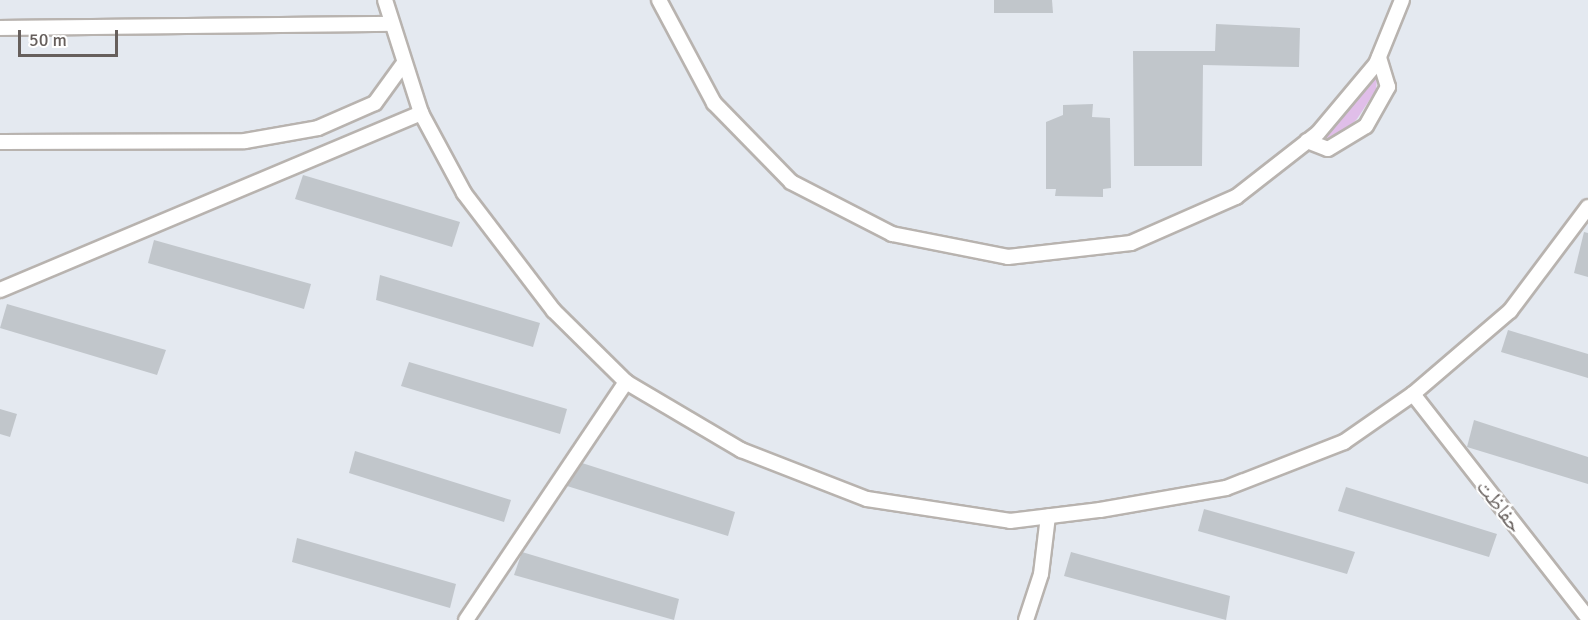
<!DOCTYPE html>
<meta charset="utf-8">
<style>
body{margin:0}
#map{position:relative;width:1588px;height:620px;overflow:hidden;background:#e4e9f0;font-family:Signika,"Noto Naskh Arabic",sans-serif}
div>[style]{position:absolute}
.green>*{inset:0;background:#e0bee9}
.building>*{inset:0;background:#c1c6cb}
.roads{filter:drop-shadow(2px 0 #b8b3af) drop-shadow(-2px 0 #b8b3af) drop-shadow(0 2px #b8b3af) drop-shadow(0 -2px #b8b3af)}
.minor>*{height:14px;margin:-7px;padding:0 7px;transform-origin:7px;border-radius:7px;background:#fff}
span{translate:-50% -50%;white-space:nowrap;text-align:center;line-height:1.15;-webkit-text-stroke:4.5px #fff;paint-order:stroke}
.street-label{font-size:22px;color:#665f5c}
.scale{position:absolute;left:18px;top:30px;width:100px;height:27px;box-sizing:border-box;border:3px solid #665f5c;border-top:0;padding-left:8px;font-size:18px;line-height:21px;white-space:nowrap;color:#665f5c;-webkit-text-stroke:4px #fff;paint-order:stroke}
</style>
<div id="map">
<div class="green">
<div style="clip-path:polygon(1378px 67px,1376px 90px,1357px 119px,1341px 136px,1321px 140px)"></div>
</div>
<div class="building">
<div style="clip-path:polygon(994px 0,1052px 0,1053px 13px,994px 13px)"></div>
<div style="clip-path:polygon(1216px 24px,1300px 28px,1299px 67px,1203px 65px,1202px 166px,1134px 166px,1133px 51px,1215px 51px)"></div>
<div style="clip-path:polygon(1093px 104px,1092px 117px,1110px 118px,1111px 188px,1103px 189px,1103px 197px,1055px 196px,1056px 189px,1046px 189px,1046px 122px,1063px 115px,1063px 105px)"></div>
<div style="clip-path:polygon(303px 175px,460px 222px,452px 247px,295px 199px)"></div>
<div style="clip-path:polygon(1584px 232px,1588px 233px,1588px 277px,1574px 273px)"></div>
<div style="clip-path:polygon(154px 240px,311px 284px,304px 309px,148px 263px)"></div>
<div style="clip-path:polygon(380px 275px,540px 323px,533px 347px,376px 300px)"></div>
<div style="clip-path:polygon(7px 304px,166px 350px,157px 375px,0 328px)"></div>
<div style="clip-path:polygon(1508px 330px,1588px 354px,1588px 378px,1501px 352px)"></div>
<div style="clip-path:polygon(409px 362px,567px 409px,560px 434px,401px 386px)"></div>
<div style="clip-path:polygon(0 409px,17px 414px,10px 437px,0 434px)"></div>
<div style="clip-path:polygon(1474px 420px,1588px 457px,1588px 484px,1467px 447px)"></div>
<div style="clip-path:polygon(355px 451px,511px 500px,504px 522px,349px 473px)"></div>
<div style="clip-path:polygon(582px 463px,735px 512px,728px 536px,567px 486px)"></div>
<div style="clip-path:polygon(1346px 487px,1497px 534px,1489px 557px,1338px 511px)"></div>
<div style="clip-path:polygon(1204px 509px,1355px 552px,1347px 574px,1198px 531px)"></div>
<div style="clip-path:polygon(297px 538px,456px 584px,450px 608px,292px 562px)"></div>
<div style="clip-path:polygon(522px 552px,679px 599px,674px 620px,514px 575px)"></div>
<div style="clip-path:polygon(1071px 552px,1230px 596px,1226px 620px,1064px 576px)"></div>
</div>
<div class="roads">
<div class="minor">
<div style="left:385px;top:0;width:119px;rotate:72.3deg"></div>
<div style="left:421px;top:113px;width:91px;rotate:61.7deg"></div>
<div style="left:464px;top:193px;width:148px;rotate:52.7deg"></div>
<div style="left:554px;top:311px;width:101px;rotate:44.6deg"></div>
<div style="left:626px;top:382px;width:134px;rotate:30.6deg"></div>
<div style="left:741px;top:450px;width:135px;rotate:21.3deg"></div>
<div style="left:867px;top:499px;width:145px;rotate:8.7deg"></div>
<div style="left:1010px;top:521px;width:91px;rotate:-7deg"></div>
<div style="left:1100px;top:510px;width:128px;rotate:-9.9deg"></div>
<div style="left:1226px;top:488px;width:127px;rotate:-21.3deg"></div>
<div style="left:1344px;top:442px;width:84px;rotate:-34.8deg"></div>
<div style="left:1413px;top:394px;width:128px;rotate:-40.6deg"></div>
<div style="left:1510px;top:311px;width:130px;rotate:-53.1deg"></div>
<div style="left:659px;top:0;width:117px;rotate:61.9deg"></div>
<div style="left:714px;top:103px;width:110px;rotate:45.7deg"></div>
<div style="left:791px;top:182px;width:114px;rotate:27.2deg"></div>
<div style="left:892px;top:234px;width:118px;rotate:11.2deg"></div>
<div style="left:1008px;top:257px;width:124px;rotate:-6.5deg"></div>
<div style="left:1131px;top:243px;width:115px;rotate:-23.7deg"></div>
<div style="left:1236px;top:197px;width:104px;rotate:-38deg"></div>
<div style="left:1318px;top:133px;width:90px;rotate:-50deg"></div>
<div style="left:1376px;top:64px;width:69px;rotate:-67.9deg"></div>
<div style="left:0;top:28px;width:391px;rotate:-0.6deg"></div>
<div style="left:1307px;top:141px;width:22px;rotate:21deg"></div>
<div style="left:1328px;top:149px;width:44px;rotate:-31.2deg"></div>
<div style="left:1366px;top:126px;width:45px;rotate:-60.6deg"></div>
<div style="left:1388px;top:87px;width:31px;rotate:-107deg"></div>
<div style="left:0;top:142px;width:245px;rotate:-0.2deg"></div>
<div style="left:245px;top:141px;width:74px;rotate:-10.1deg"></div>
<div style="left:318px;top:128px;width:62px;rotate:-23.7deg"></div>
<div style="left:375px;top:103px;width:49px;rotate:-54.1deg"></div>
<div style="left:0;top:290px;width:457px;rotate:-22.8deg"></div>
<div style="left:1413px;top:394px;width:284px;rotate:52deg"></div>
<div style="left:466px;top:620px;width:287px;rotate:-56.1deg"></div>
<div style="left:1026px;top:620px;width:48px;rotate:-71.9deg"></div>
<div style="left:1041px;top:574px;width:58px;rotate:-83.1deg"></div>
</div>
</div>
<div class="street-label">
<span style="left:1500px;top:506px;rotate:52deg">حفاظت</span>
</div>
<div class="scale">50 m</div>
</div>
